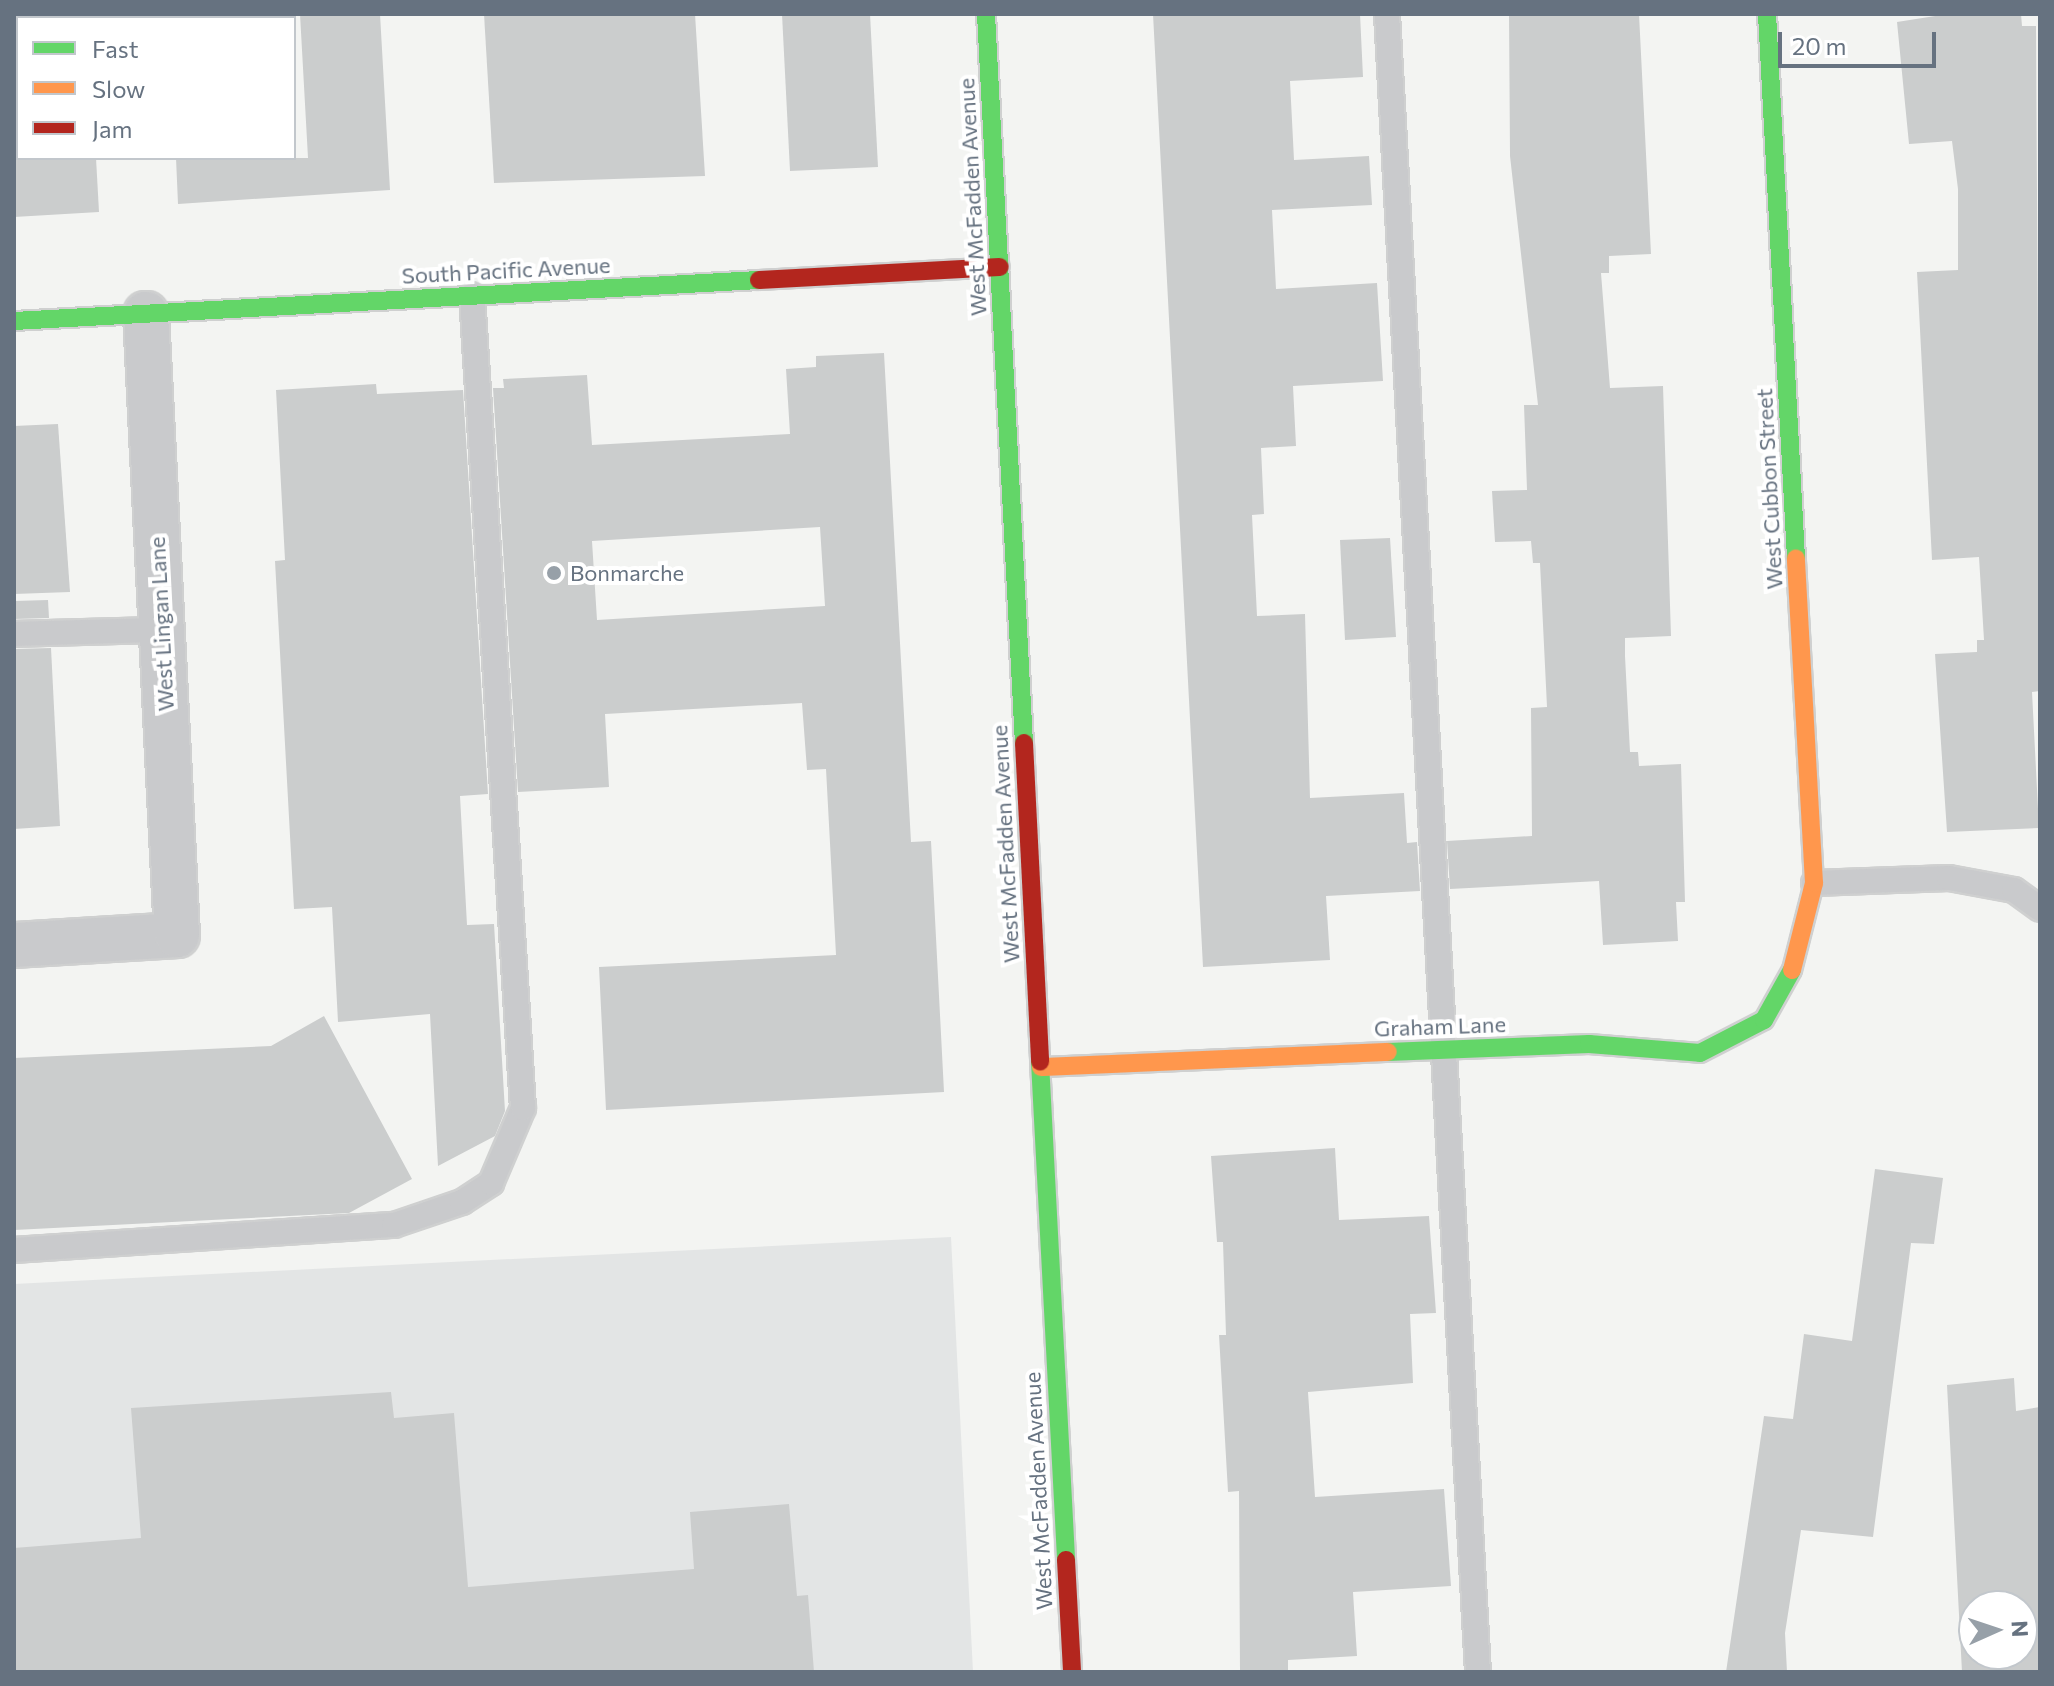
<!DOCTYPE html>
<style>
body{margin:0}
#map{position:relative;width:2054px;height:1686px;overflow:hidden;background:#f3f4f2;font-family:Commissioner,sans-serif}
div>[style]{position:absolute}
.built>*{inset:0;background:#e3e5e5}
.building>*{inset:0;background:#cbcdcd}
.roads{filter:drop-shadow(2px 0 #cfd0d0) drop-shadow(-2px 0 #cfd0d0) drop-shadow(0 2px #cfd0d0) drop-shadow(0 -2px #cfd0d0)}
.lane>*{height:24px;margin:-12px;padding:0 12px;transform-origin:12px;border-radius:12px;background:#c9cacc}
.street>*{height:44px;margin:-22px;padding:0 22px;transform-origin:22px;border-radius:22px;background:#c9cacc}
.fast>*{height:18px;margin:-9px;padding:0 9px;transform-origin:9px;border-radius:9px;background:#63d668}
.slow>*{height:18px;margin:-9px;padding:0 9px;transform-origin:9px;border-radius:9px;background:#ff974d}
.jam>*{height:18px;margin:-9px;padding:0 9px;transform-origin:9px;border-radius:9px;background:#b3261e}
.dots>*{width:22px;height:22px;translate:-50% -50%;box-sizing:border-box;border:4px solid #fff;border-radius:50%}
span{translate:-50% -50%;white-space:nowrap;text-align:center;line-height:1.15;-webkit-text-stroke:8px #fff;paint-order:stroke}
.street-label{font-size:22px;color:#667280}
.poi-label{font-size:22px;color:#667280}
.left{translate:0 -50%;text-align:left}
.frame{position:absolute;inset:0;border:16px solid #667280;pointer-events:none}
.legend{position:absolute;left:16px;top:16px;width:280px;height:144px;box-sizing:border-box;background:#fff;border:2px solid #c2c7cc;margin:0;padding:10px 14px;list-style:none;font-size:24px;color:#667280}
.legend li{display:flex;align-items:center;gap:16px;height:40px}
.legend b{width:40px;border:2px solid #c2c7cc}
.north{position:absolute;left:1958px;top:1590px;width:80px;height:80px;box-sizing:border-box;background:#fff;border:2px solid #c2c7cc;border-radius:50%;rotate:87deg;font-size:22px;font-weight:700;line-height:32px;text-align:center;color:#667280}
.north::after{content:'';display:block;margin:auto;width:28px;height:36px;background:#97a0a8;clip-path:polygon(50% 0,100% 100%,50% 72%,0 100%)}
.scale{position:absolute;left:1778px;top:32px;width:158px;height:36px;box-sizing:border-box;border:4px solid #667280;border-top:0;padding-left:10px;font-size:24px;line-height:28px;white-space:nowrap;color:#667280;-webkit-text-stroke:6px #fff;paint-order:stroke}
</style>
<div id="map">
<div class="built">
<div style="clip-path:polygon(951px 1237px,973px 1672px,14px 1672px,14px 1284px)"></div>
</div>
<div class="building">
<div style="clip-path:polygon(300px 14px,380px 14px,390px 190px,178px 204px,176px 158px,308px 158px)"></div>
<div style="clip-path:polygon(484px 14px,695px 14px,705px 176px,494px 183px)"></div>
<div style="clip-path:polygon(782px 14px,870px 14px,878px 167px,790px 171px)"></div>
<div style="clip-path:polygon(1153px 14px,1360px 14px,1363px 77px,1290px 81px,1294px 160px,1369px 156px,1372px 205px,1272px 210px,1276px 289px,1377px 283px,1383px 381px,1293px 386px,1296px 446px,1261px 448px,1264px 514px,1252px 515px,1257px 616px,1305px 614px,1310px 798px,1404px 793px,1407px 843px,1417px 842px,1420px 891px,1326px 896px,1330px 960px,1203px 967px)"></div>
<div style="clip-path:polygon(1509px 14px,1639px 14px,1651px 254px,1609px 256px,1609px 273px,1601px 273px,1610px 388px,1663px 386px,1671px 636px,1625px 638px,1625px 656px,1630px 752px,1638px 752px,1639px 766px,1681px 764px,1685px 902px,1676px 902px,1678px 941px,1603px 945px,1599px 881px,1450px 889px,1447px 841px,1532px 836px,1531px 708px,1547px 707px,1540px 563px,1533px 563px,1531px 541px,1495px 542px,1492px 491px,1527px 490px,1524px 405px,1538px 405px,1510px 156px)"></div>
<div style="clip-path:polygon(1948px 14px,2021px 14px,2022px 26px,2036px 26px,2040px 691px,2032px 692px,2039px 828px,1947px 832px,1935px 654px,1977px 652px,1977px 640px,1984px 640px,1979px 557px,1932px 560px,1917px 272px,1958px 270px,1958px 189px,1952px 141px,1909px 144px,1897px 22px)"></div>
<div style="clip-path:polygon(14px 158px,96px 158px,99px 212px,14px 217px)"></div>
<div style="clip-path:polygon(evenodd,884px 353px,911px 842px,931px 841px,944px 1092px,606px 1110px,599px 967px,836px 955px,826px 769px,807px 770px,802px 703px,605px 714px,609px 787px,518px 792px,493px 388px,504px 388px,503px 379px,587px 375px,592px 445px,790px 434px,786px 369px,816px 367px,816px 356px,884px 353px,820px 527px,825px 606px,597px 620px,592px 541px,820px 527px)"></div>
<div style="clip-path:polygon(376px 384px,377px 394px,463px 390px,488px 794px,460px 796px,467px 925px,494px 924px,505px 1111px,495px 1136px,438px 1166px,430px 1014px,338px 1022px,332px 907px,294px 909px,275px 561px,285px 560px,276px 390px)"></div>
<div style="clip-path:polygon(58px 424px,70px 592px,14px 594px,14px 426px)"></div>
<div style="clip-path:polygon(1390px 538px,1396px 637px,1345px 640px,1340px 540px)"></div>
<div style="clip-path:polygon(48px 600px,49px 618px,14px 619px,14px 601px)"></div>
<div style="clip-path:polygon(51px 648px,60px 826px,14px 829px,14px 649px)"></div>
<div style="clip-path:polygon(324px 1016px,412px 1179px,349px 1213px,14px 1230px,14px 1058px,271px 1046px)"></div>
<div style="clip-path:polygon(1335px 1148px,1339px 1220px,1429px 1216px,1436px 1313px,1410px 1314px,1413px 1383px,1308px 1392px,1315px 1497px,1444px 1489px,1451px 1586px,1353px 1592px,1357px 1656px,1288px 1660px,1288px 1672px,1240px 1672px,1239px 1491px,1228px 1492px,1219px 1335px,1226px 1335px,1223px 1242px,1217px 1242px,1211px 1156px)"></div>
<div style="clip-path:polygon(1875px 1169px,1943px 1178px,1934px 1244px,1911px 1243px,1873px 1537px,1801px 1530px,1785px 1633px,1787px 1672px,1726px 1672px,1764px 1416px,1793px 1419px,1804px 1334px,1852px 1341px)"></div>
<div style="clip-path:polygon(evenodd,2014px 1378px,2016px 1411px,2040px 1407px,2040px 1672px,1962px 1672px,1947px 1385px,2014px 1378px,1974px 1606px,2022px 1606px,2022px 1654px,1974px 1654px,1974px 1606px)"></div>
<div style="clip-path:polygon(391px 1392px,394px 1418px,454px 1413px,468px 1587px,694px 1569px,690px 1512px,789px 1504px,797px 1596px,808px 1595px,814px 1672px,14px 1672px,14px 1548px,141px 1538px,131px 1408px)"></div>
</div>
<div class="roads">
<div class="lane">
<div style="left:1387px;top:14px;width:1660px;rotate:86.86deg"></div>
<div style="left:14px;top:634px;width:147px;rotate:-1.6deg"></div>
<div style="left:1814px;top:883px;width:135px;rotate:-2.1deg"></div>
<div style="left:1949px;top:878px;width:66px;rotate:10.5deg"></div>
<div style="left:2014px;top:890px;width:32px;rotate:36deg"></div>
<div style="left:14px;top:1250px;width:381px;rotate:-3.8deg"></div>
<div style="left:394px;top:1225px;width:72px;rotate:-18.7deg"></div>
<div style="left:462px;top:1202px;width:35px;rotate:-33deg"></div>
<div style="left:491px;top:1183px;width:82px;rotate:-66.9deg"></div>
<div style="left:523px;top:1108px;width:814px;rotate:-93.59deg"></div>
</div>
<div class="street">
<div style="left:14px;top:945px;width:163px;rotate:-3.5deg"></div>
<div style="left:177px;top:935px;width:622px;rotate:-92.86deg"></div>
</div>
<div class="fast">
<div style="left:986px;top:14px;width:730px;rotate:87.02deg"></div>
<div style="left:1767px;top:14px;width:545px;rotate:86.95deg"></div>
<div style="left:14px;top:321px;width:746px;rotate:-3.15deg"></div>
<div style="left:1388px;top:1052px;width:201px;rotate:-2.3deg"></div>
<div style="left:1589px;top:1044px;width:111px;rotate:4.6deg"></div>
<div style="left:1700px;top:1053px;width:72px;rotate:-27.3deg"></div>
<div style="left:1764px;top:1020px;width:57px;rotate:-60.8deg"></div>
<div style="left:1040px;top:1062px;width:499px;rotate:87deg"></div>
</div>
<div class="slow">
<div style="left:1792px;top:970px;width:90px;rotate:-75.8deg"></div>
<div style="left:1814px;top:883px;width:325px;rotate:-93.2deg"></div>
<div style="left:1041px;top:1067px;width:347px;rotate:-2.5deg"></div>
</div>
<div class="jam">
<div style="left:759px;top:280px;width:241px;rotate:-3.1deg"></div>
<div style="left:1024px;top:743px;width:319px;rotate:87.1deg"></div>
<div style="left:1066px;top:1560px;width:112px;rotate:86.9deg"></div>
</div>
</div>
<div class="dots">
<div style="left:554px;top:573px;background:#97a0a8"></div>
</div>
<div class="street-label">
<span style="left:972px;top:197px;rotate:-93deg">West McFadden Avenue</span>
<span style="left:506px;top:270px;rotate:-3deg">South Pacific Avenue</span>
<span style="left:1769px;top:489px;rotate:-93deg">West Cubbon Street</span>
<span style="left:161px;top:624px;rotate:-93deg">West Lingan Lane</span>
<span style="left:1005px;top:844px;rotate:-93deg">West McFadden Avenue</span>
<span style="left:1440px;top:1026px;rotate:-2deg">Graham Lane</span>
<span style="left:1038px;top:1491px;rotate:-93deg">West McFadden Avenue</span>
</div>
<div class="poi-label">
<span class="left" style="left:570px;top:573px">Bonmarche</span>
</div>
<div class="frame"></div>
<ul class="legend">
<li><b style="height:10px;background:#63d668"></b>Fast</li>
<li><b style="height:10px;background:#ff974d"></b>Slow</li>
<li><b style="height:10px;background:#b3261e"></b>Jam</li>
</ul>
<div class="north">N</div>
<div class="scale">20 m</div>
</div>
